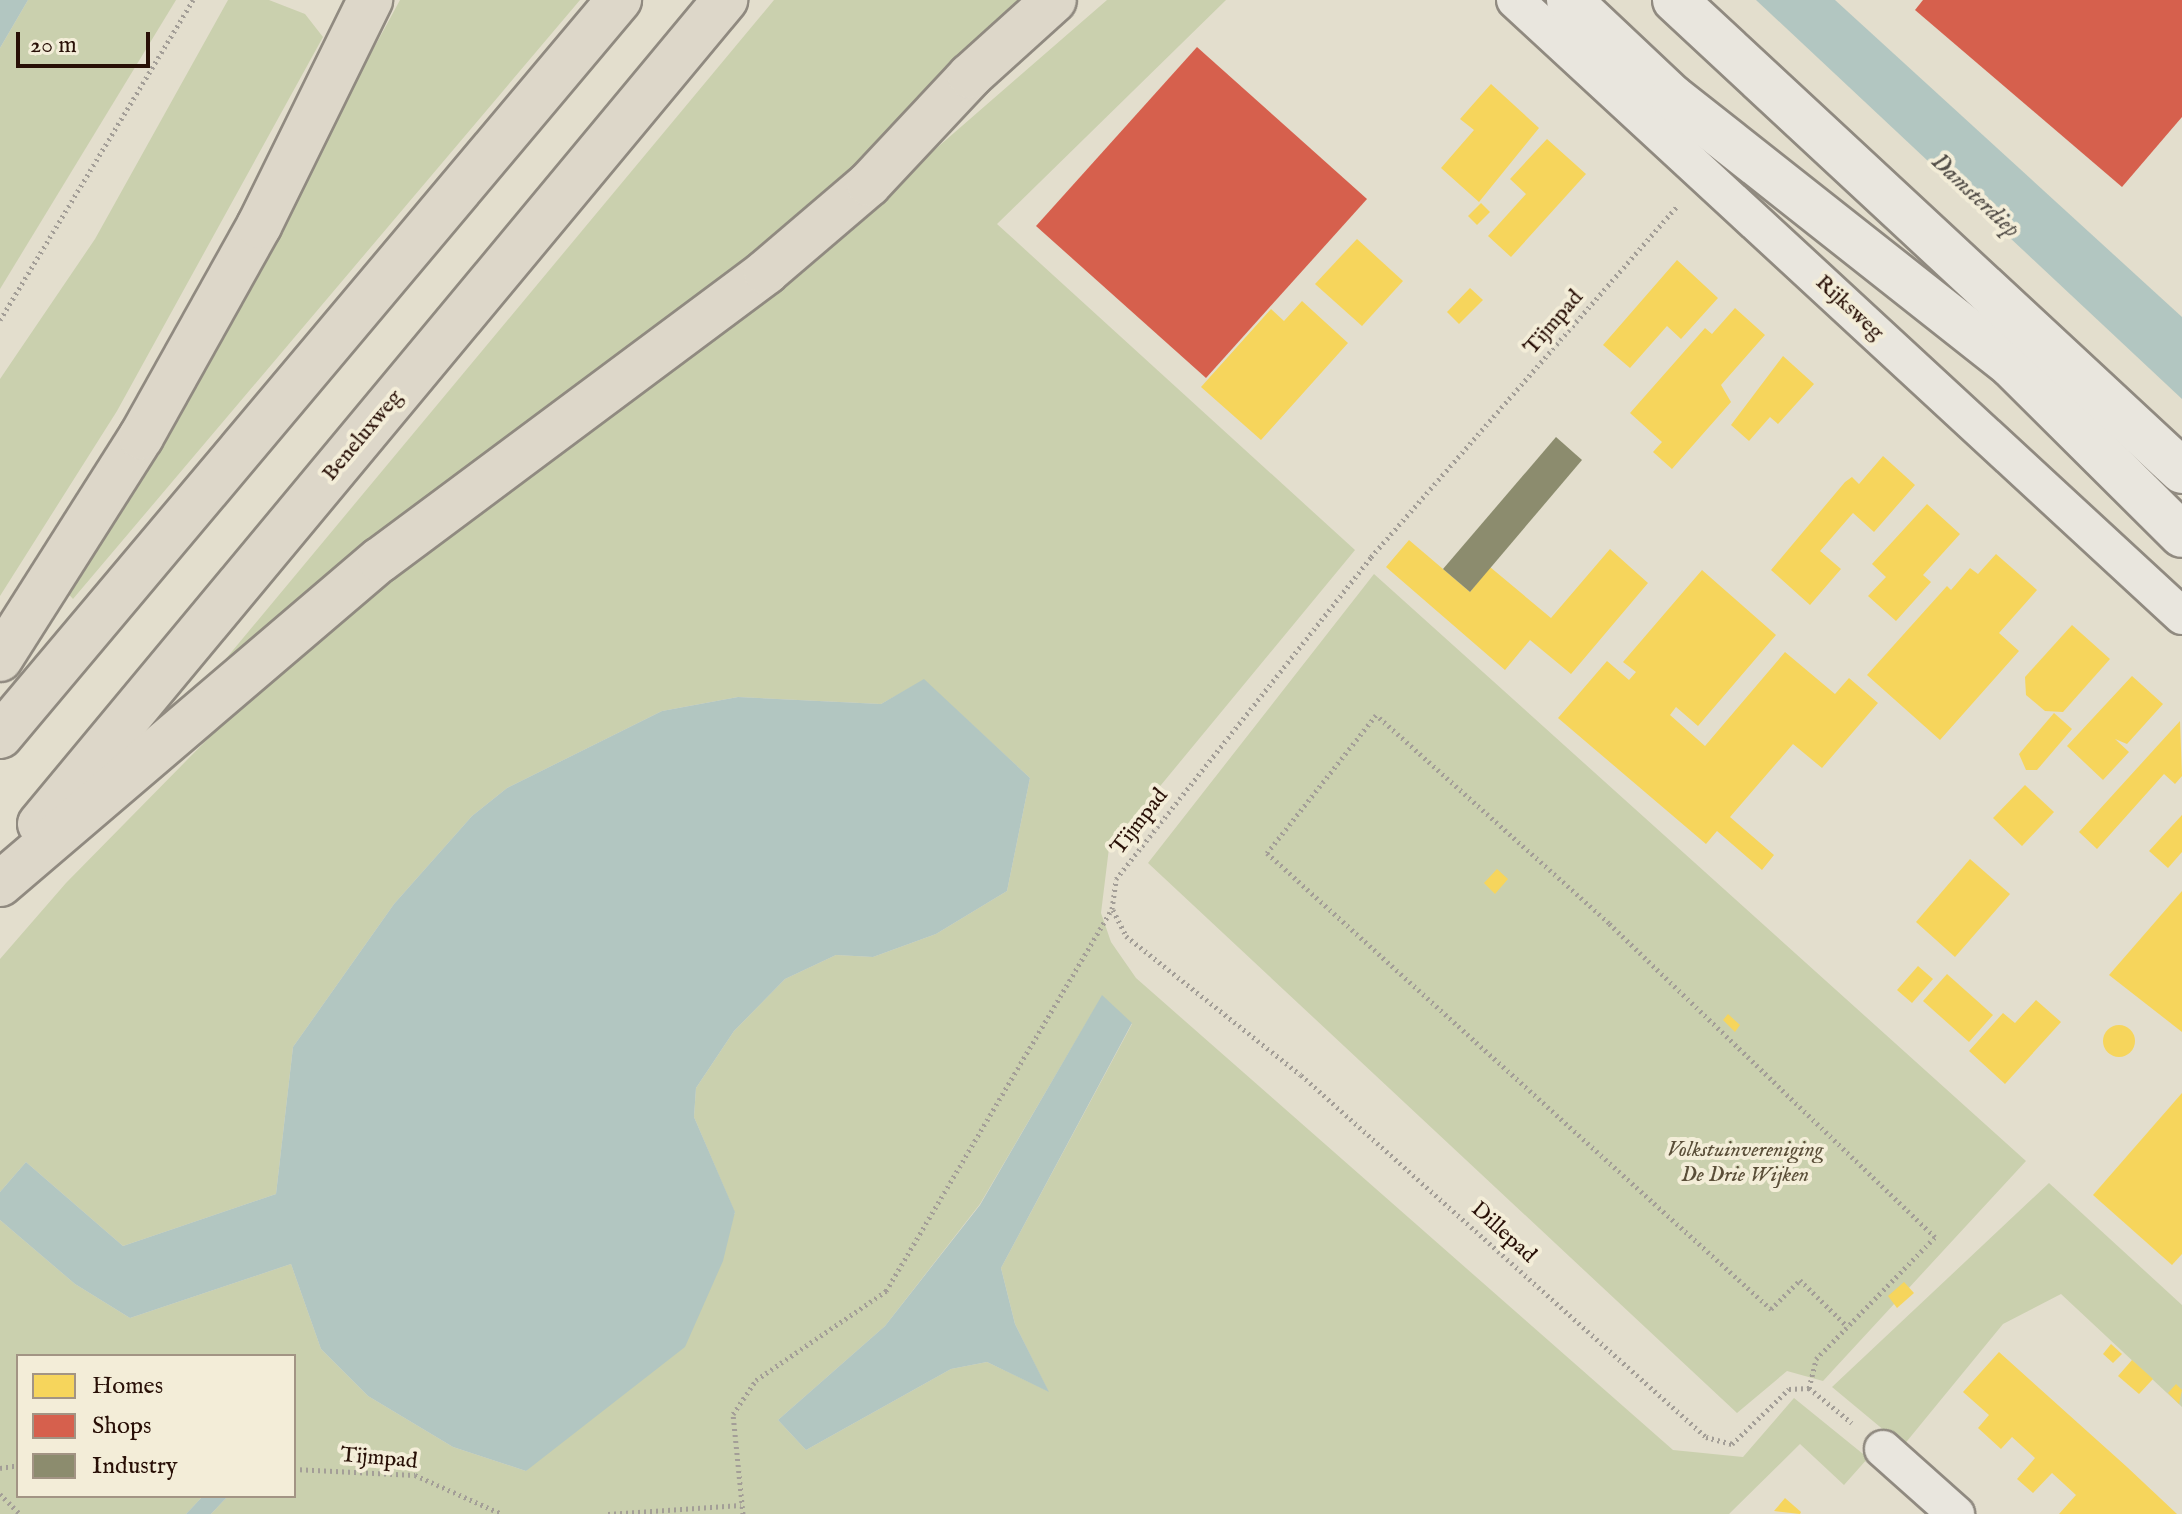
<!DOCTYPE html>
<style>
body{margin:0}
#map{position:relative;width:2182px;height:1514px;overflow:hidden;background:#e3decd;font-family:"IM FELL English",serif}
div>[style]{position:absolute}
.green>*{inset:0;background:#cad0ae}
.water>*{inset:0;background:#b2c6c1}
.homes>*{inset:0;background:#f6d55c}
.round{border-radius:50%}
.shops>*{inset:0;background:#d6604d}
.industry>*{inset:0;background:#8c8c6e}
.path>*{height:5px;margin-top:-2.5px;transform-origin:0;background:repeating-linear-gradient(90deg,#a39e97 0 2px,transparent 0 6px)}
.roads{filter:drop-shadow(2px 0 #908a80) drop-shadow(-2px 0 #908a80) drop-shadow(0 2px #908a80) drop-shadow(0 -2px #908a80)}
.street>*{height:36px;margin:-18px;padding:0 18px;transform-origin:18px;border-radius:18px;background:#e9e6de}
.secondary>*{height:44px;margin:-22px;padding:0 22px;transform-origin:22px;border-radius:22px;background:#e9e6de}
.highway>*{height:44px;margin:-22px;padding:0 22px;transform-origin:22px;border-radius:22px;background:#ddd7c9}
span{translate:-50% -50%;white-space:nowrap;text-align:center;line-height:1.15;-webkit-text-stroke:8px #f3edd8;paint-order:stroke}
.street-label{font-size:22px;color:#280f06}
.park-label{font-size:22px;color:#5a4e38;font-style:italic}
.water-label{font-size:24px;color:#514c46;font-style:italic}
.legend{position:absolute;left:16px;top:1354px;width:280px;height:144px;box-sizing:border-box;background:#f3edd8;border:2px solid #a29484;margin:0;padding:10px 14px;list-style:none;font-size:24px;color:#280f06}
.legend li{display:flex;align-items:center;gap:16px;height:40px}
.legend b{width:40px;border:2px solid #a29484}
.scale{position:absolute;left:16px;top:32px;width:134px;height:36px;box-sizing:border-box;border:4px solid #280f06;border-top:0;padding-left:10px;font-size:24px;line-height:28px;white-space:nowrap;color:#280f06;-webkit-text-stroke:6px #f3edd8;paint-order:stroke}
</style>
<div id="map">
<div class="green">
<div style="clip-path:polygon(28px 0,176px 0,0 289px,0 48px)"></div>
<div style="clip-path:polygon(228px 0,269px 0,305px 14px,323px 37px,117px 411px,0 596px,0 379px,95px 239px)"></div>
<div style="clip-path:polygon(400px 0,580px 0,73px 599px,63px 588px,223px 326px)"></div>
<div style="clip-path:polygon(774px 0,1031px 0,792px 228px,458px 477px,225px 673px,219px 667px)"></div>
<div style="clip-path:polygon(evenodd,1107px 0,1226px 0,997px 224px,1355px 550px,1109px 848px,1101px 913px,1111px 942px,1136px 978px,1673px 1450px,1743px 1457px,1794px 1398px,1868px 1458px,1844px 1485px,1800px 1444px,1729px 1514px,211px 1514px,228px 1496px,294px 1496px,294px 1356px,18px 1356px,18px 1496px,203px 1496px,186px 1514px,0 1514px,0 1220px,75px 1284px,130px 1318px,291px 1264px,321px 1349px,368px 1396px,453px 1447px,526px 1471px,735px 1213px,694px 1117px,696px 1088px,734px 1031px,785px 979px,836px 955px,873px 957px,936px 934px,1007px 891px,1030px 778px,924px 680px,881px 704px,738px 697px,662px 711px,507px 788px,472px 816px,394px 904px,293px 1047px,276px 1194px,123px 1246px,26px 1162px,0 1192px,0 959px,66px 883px,246px 700px,403px 566px,824px 246px,1107px 0,1102px 996px,1132px 1024px,1001px 1268px,1015px 1324px,1048px 1391px,987px 1362px,951px 1369px,806px 1450px,778px 1420px,885px 1326px,980px 1204px,1102px 996px)"></div>
<div style="clip-path:polygon(1374px 574px,2026px 1161px,1823px 1381px,1787px 1371px,1737px 1413px,1148px 863px)"></div>
<div style="clip-path:polygon(2049px 1183px,2182px 1305px,2182px 1407px,2061px 1294px,2003px 1324px,1903px 1446px,1832px 1387px)"></div>
</div>
<div class="water">
<div style="clip-path:polygon(0 0,28px 0,0 48px)"></div>
<div style="clip-path:polygon(1756px 0,1835px 0,2182px 317px,2182px 399px)"></div>
<div style="clip-path:polygon(924px 679px,1030px 778px,1007px 891px,936px 934px,873px 957px,836px 955px,785px 979px,734px 1031px,696px 1088px,694px 1117px,735px 1212px,723px 1261px,685px 1347px,526px 1471px,453px 1447px,368px 1396px,321px 1349px,291px 1264px,130px 1318px,75px 1284px,0 1220px,0 1192px,26px 1162px,123px 1246px,276px 1194px,293px 1047px,394px 904px,472px 816px,507px 788px,662px 711px,738px 697px,881px 704px)"></div>
<div style="clip-path:polygon(1102px 995px,1132px 1023px,1001px 1268px,1015px 1324px,1049px 1392px,987px 1362px,951px 1369px,806px 1450px,778px 1420px,885px 1326px,980px 1205px)"></div>
<div style="clip-path:polygon(203px 1496px,228px 1496px,211px 1514px,186px 1514px)"></div>
</div>
<div class="homes">
<div style="clip-path:polygon(1491px 84px,1539px 128px,1479px 202px,1441px 168px,1474px 130px,1460px 119px)"></div>
<div style="clip-path:polygon(1547px 139px,1586px 174px,1511px 257px,1488px 236px,1526px 194px,1510px 179px)"></div>
<div style="clip-path:polygon(1481px 203px,1490px 212px,1477px 225px,1468px 216px)"></div>
<div style="clip-path:polygon(1357px 239px,1403px 281px,1362px 326px,1315px 284px)"></div>
<div style="clip-path:polygon(1677px 260px,1718px 298px,1681px 339px,1667px 326px,1630px 368px,1603px 345px)"></div>
<div style="clip-path:polygon(1470px 288px,1483px 300px,1459px 324px,1447px 312px)"></div>
<div style="clip-path:polygon(1302px 301px,1348px 343px,1261px 440px,1201px 387px,1271px 309px,1284px 321px)"></div>
<div style="clip-path:polygon(1735px 308px,1765px 335px,1721px 385px,1731px 402px,1672px 469px,1653px 452px,1662px 442px,1630px 413px,1705px 328px,1712px 334px)"></div>
<div style="clip-path:polygon(1783px 356px,1814px 384px,1778px 424px,1770px 417px,1749px 441px,1731px 425px)"></div>
<div style="clip-path:polygon(1883px 456px,1915px 485px,1874px 532px,1853px 513px,1820px 551px,1841px 569px,1810px 605px,1771px 570px,1845px 482px,1852px 477px,1859px 484px)"></div>
<div style="clip-path:polygon(1927px 504px,1960px 534px,1923px 575px,1931px 582px,1896px 621px,1868px 596px,1886px 577px,1872px 564px)"></div>
<div style="clip-path:polygon(1409px 540px,1470px 592px,1490px 567px,1551px 618px,1610px 549px,1648px 583px,1571px 674px,1530px 640px,1505px 670px,1386px 567px)"></div>
<div style="clip-path:polygon(1996px 554px,2037px 590px,1999px 633px,2019px 651px,1940px 740px,1867px 675px,1947px 586px,1951px 590px,1970px 568px,1978px 574px)"></div>
<div style="clip-path:polygon(1702px 570px,1776px 635px,1698px 726px,1676px 707px,1670px 715px,1705px 746px,1785px 652px,1835px 694px,1849px 678px,1878px 703px,1822px 768px,1793px 744px,1730px 817px,1774px 855px,1762px 870px,1717px 831px,1706px 844px,1558px 718px,1607px 661px,1629px 680px,1636px 672px,1623px 662px)"></div>
<div style="clip-path:polygon(2072px 625px,2110px 659px,2063px 712px,2045px 711px,2026px 695px,2025px 677px)"></div>
<div style="clip-path:polygon(2132px 676px,2163px 704px,2127px 744px,2115px 739px,2129px 752px,2103px 780px,2067px 746px)"></div>
<div style="clip-path:polygon(2054px 713px,2072px 729px,2037px 770px,2026px 770px,2019px 754px)"></div>
<div style="clip-path:polygon(2180px 721px,2182px 776px,2175px 784px,2164px 774px,2097px 849px,2079px 832px)"></div>
<div style="clip-path:polygon(2025px 785px,2054px 812px,2022px 846px,1993px 818px)"></div>
<div style="clip-path:polygon(2182px 815px,2182px 852px,2168px 868px,2149px 851px)"></div>
<div style="clip-path:polygon(1970px 859px,2010px 894px,1955px 957px,1916px 922px)"></div>
<div style="clip-path:polygon(1497px 869px,1508px 879px,1495px 894px,1484px 883px)"></div>
<div style="clip-path:polygon(2182px 891px,2182px 1032px,2109px 975px)"></div>
<div style="clip-path:polygon(1918px 966px,1933px 979px,1912px 1003px,1897px 990px)"></div>
<div style="clip-path:polygon(1947px 974px,1993px 1015px,1969px 1042px,1923px 1001px)"></div>
<div style="clip-path:polygon(2036px 1000px,2061px 1022px,2005px 1084px,1969px 1051px,2003px 1013px,2015px 1023px)"></div>
<div style="clip-path:polygon(1728px 1014px,1740px 1025px,1735px 1032px,1723px 1020px)"></div>
<div class="round" style="left:2103px;top:1025px;width:32px;height:32px"></div>
<div style="clip-path:polygon(2182px 1093px,2182px 1254px,2172px 1265px,2093px 1195px)"></div>
<div style="clip-path:polygon(1904px 1282px,1914px 1293px,1897px 1308px,1888px 1296px)"></div>
<div style="clip-path:polygon(2111px 1344px,2122px 1354px,2113px 1363px,2103px 1354px)"></div>
<div style="clip-path:polygon(1999px 1352px,2127px 1467px,2177px 1514px,2059px 1514px,2076px 1495px,2052px 1473px,2033px 1493px,2017px 1479px,2035px 1458px,2012px 1437px,2001px 1449px,1978px 1428px,1989px 1415px,1963px 1392px)"></div>
<div style="clip-path:polygon(2132px 1360px,2153px 1379px,2139px 1394px,2118px 1376px)"></div>
<div style="clip-path:polygon(2176px 1384px,2182px 1390px,2179px 1404px,2168px 1393px)"></div>
<div style="clip-path:polygon(1785px 1498px,1801px 1512px,1800px 1514px,1774px 1511px)"></div>
</div>
<div class="shops">
<div style="clip-path:polygon(1923px 0,2182px 0,2182px 117px,2122px 187px,1915px 10px)"></div>
<div style="clip-path:polygon(1197px 47px,1367px 199px,1206px 378px,1036px 226px)"></div>
</div>
<div class="industry">
<div style="clip-path:polygon(1556px 437px,1582px 460px,1470px 592px,1443px 569px)"></div>
</div>
<div class="path">
<div style="left:0;top:320px;width:374px;rotate:-58.9deg"></div>
<div style="left:1113px;top:910px;width:29px;rotate:63deg"></div>
<div style="left:1126px;top:936px;width:223px;rotate:38.5deg"></div>
<div style="left:1301px;top:1075px;width:543px;rotate:41.79deg"></div>
<div style="left:1706px;top:1437px;width:27px;rotate:15deg"></div>
<div style="left:1732px;top:1444px;width:79px;rotate:-44deg"></div>
<div style="left:1789px;top:1389px;width:20px;rotate:-3deg"></div>
<div style="left:1809px;top:1388px;width:55px;rotate:39.1deg"></div>
<div style="left:1809px;top:1388px;width:30px;rotate:-76deg"></div>
<div style="left:1816px;top:1359px;width:170px;rotate:-45.7deg"></div>
<div style="left:1935px;top:1237px;width:453px;rotate:-136.1deg"></div>
<div style="left:1609px;top:923px;width:312px;rotate:-138.2deg"></div>
<div style="left:1376px;top:715px;width:176px;rotate:128.3deg"></div>
<div style="left:1267px;top:853px;width:680px;rotate:42.14deg"></div>
<div style="left:1771px;top:1309px;width:41px;rotate:-45deg"></div>
<div style="left:1800px;top:1280px;width:66px;rotate:44.4deg"></div>
<div style="left:0;top:1468px;width:18px;rotate:-9deg"></div>
<div style="left:294px;top:1469px;width:121px;rotate:2.8deg"></div>
<div style="left:415px;top:1475px;width:95px;rotate:24.1deg"></div>
<div style="left:0;top:1494px;width:28px;rotate:45deg"></div>
<div style="left:608px;top:1514px;width:133px;rotate:-3.9deg"></div>
<div style="left:743px;top:1514px;width:100px;rotate:-95.7deg"></div>
<div style="left:733px;top:1414px;width:41px;rotate:-55.9deg"></div>
<div style="left:756px;top:1380px;width:158px;rotate:-34.4deg"></div>
<div style="left:886px;top:1291px;width:444px;rotate:-59.4deg"></div>
<div style="left:1112px;top:909px;width:30px;rotate:-82deg"></div>
<div style="left:1116px;top:879px;width:411px;rotate:-51.6deg"></div>
<div style="left:1371px;top:557px;width:466px;rotate:-48.9deg"></div>
</div>
<div class="roads">
<div class="street">
<div style="left:1515px;top:0;width:908px;rotate:42.72deg"></div>
<div style="left:1883px;top:1449px;width:98px;rotate:41.7deg"></div>
</div>
<div class="secondary">
<div style="left:1569px;top:0;width:141px;rotate:43.3deg"></div>
<div style="left:1672px;top:97px;width:432px;rotate:38.3deg"></div>
<div style="left:2011px;top:365px;width:241px;rotate:44.8deg"></div>
<div style="left:1675px;top:0;width:692px;rotate:42.89deg"></div>
</div>
<div class="highway">
<div style="left:0;top:659px;width:263px;rotate:-57.6deg"></div>
<div style="left:141px;top:437px;width:242px;rotate:-60.8deg"></div>
<div style="left:259px;top:226px;width:252px;rotate:-63.8deg"></div>
<div style="left:0;top:736px;width:962px;rotate:-49.94deg"></div>
<div style="left:40px;top:824px;width:1072px;rotate:-50.26deg"></div>
<div style="left:0;top:884px;width:499px;rotate:-40.5deg"></div>
<div style="left:380px;top:560px;width:482px;rotate:-36.7deg"></div>
<div style="left:766px;top:272px;width:135px;rotate:-40.5deg"></div>
<div style="left:869px;top:184px;width:148px;rotate:-46.9deg"></div>
<div style="left:970px;top:76px;width:113px;rotate:-42.1deg"></div>
</div>
</div>
<div class="street-label">
<span style="left:1849px;top:308px;rotate:43deg">Rijksweg</span>
<span style="left:1554px;top:323px;rotate:-49deg">Tijmpad</span>
<span style="left:363px;top:436px;rotate:-50deg">Beneluxweg</span>
<span style="left:1140px;top:822px;rotate:-52deg">Tijmpad</span>
<span style="left:1503px;top:1233px;rotate:42deg">Dillepad</span>
<span style="left:379px;top:1459px;rotate:5deg">Tijmpad</span>
</div>
<div class="park-label">
<span style="left:1745px;top:1163px">Volkstuinvereniging<br>De Drie Wijken</span>
</div>
<div class="water-label">
<span style="left:1975px;top:196px;rotate:43deg">Damsterdiep</span>
</div>
<ul class="legend">
<li><b style="height:22px;background:#f6d55c"></b>Homes</li>
<li><b style="height:22px;background:#d6604d"></b>Shops</li>
<li><b style="height:22px;background:#8c8c6e"></b>Industry</li>
</ul>
<div class="scale">20 m</div>
</div>
